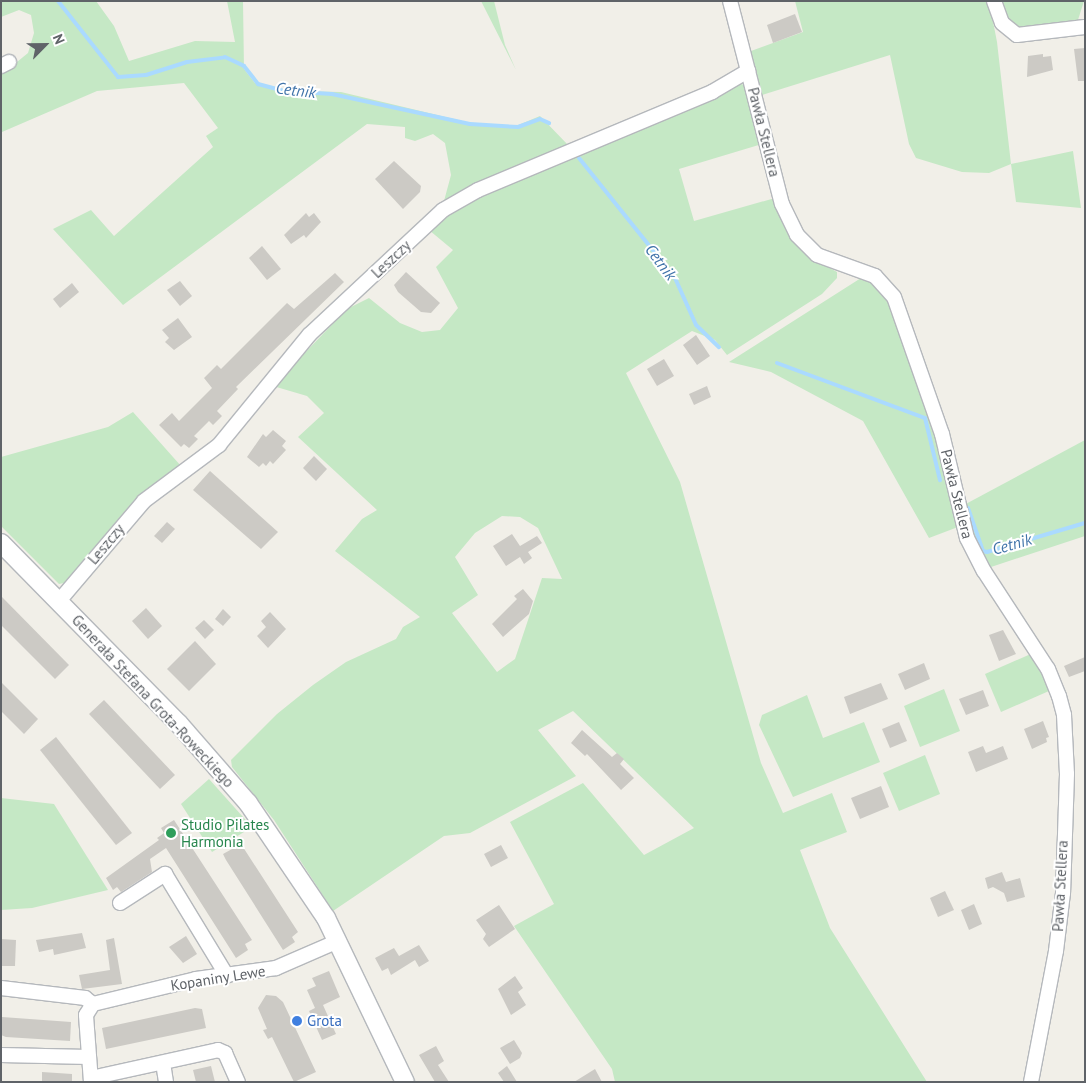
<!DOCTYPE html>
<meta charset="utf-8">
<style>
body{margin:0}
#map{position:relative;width:1086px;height:1083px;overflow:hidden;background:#f1efe8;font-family:"PT Sans",sans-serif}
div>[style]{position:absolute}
.green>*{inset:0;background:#c5e8c5}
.stream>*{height:4px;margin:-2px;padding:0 2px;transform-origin:2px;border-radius:2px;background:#aadaff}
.building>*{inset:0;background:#cccac5}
.roads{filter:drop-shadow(1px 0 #b5b8bc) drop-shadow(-1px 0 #b5b8bc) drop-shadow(0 1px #b5b8bc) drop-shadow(0 -1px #b5b8bc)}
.minor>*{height:14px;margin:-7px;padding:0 7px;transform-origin:7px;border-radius:7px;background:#fff}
.tertiary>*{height:18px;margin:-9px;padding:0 9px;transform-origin:9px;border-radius:9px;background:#fff}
.dots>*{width:14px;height:14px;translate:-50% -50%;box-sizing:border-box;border:2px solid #fff;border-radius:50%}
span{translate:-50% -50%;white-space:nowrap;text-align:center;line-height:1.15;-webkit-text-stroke:4px #fff;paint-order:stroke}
.street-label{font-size:15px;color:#5f6368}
.leisure-label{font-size:15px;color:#27864d}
.left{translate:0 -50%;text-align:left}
.shop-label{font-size:15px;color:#366cbe}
.water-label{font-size:16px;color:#4174aa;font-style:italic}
.frame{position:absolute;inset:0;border:2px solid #5f6368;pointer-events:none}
.north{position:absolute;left:20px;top:20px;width:50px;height:50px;-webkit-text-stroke:4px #fff;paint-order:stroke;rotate:67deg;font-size:14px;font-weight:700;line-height:20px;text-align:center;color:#5f6368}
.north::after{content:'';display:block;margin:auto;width:18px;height:22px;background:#5f6368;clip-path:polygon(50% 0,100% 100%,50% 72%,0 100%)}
</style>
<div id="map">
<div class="green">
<div style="clip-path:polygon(1px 1px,96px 1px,114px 26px,129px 61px,195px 41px,235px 42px,227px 1px,243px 1px,244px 69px,255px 83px,289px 91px,341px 92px,479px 125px,516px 126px,540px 116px,569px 146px,444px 201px,451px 175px,445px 143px,433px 134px,415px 141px,405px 138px,405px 127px,367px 124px,123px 305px,53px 229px,91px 210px,114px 236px,213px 147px,206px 136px,218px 128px,184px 83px,97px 91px,2px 132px,1px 75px,28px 53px,34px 33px,31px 15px,19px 10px,1px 17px)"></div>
<div style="clip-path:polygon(481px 1px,494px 1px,505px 45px,516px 70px)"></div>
<div style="clip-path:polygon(795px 1px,989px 1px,997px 42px,1011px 164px,1073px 151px,1081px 208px,1016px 202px,1011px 164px,989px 173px,962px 172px,916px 158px,909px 144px,890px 55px,762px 95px,751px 51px,803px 32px)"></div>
<div style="clip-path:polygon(1000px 1px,1084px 1px,1077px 23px,1014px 29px,1004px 16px)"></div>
<div style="clip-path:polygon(evenodd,737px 83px,745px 85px,762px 144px,679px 169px,694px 221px,775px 198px,817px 261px,837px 272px,837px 278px,822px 294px,727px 355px,715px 340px,692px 331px,626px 373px,680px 482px,761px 763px,783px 813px,832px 793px,847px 832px,800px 850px,830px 928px,927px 1082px,615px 1082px,612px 1069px,514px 926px,554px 904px,510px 822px,583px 783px,644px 855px,694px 828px,573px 711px,538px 730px,576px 776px,470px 833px,444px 836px,333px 911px,274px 820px,232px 767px,231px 760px,277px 714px,313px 685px,346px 662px,396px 639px,403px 627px,420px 617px,335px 551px,362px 519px,377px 510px,298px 437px,324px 413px,307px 396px,273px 386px,347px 309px,369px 298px,400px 323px,422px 332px,440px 330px,458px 308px,436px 267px,453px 250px,429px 230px,453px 210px,737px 83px,502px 516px,520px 517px,538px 528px,562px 579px,542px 578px,515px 659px,497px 672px,452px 613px,478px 595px,455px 557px,475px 533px,502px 516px)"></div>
<div style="clip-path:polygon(861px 278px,870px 279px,885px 290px,938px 436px,958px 527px,929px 538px,863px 421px,771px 372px,729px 362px)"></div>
<div style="clip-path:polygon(133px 412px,181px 466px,137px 497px,64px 583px,59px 584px,1px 526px,1px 457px,108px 427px)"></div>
<div style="clip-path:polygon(1085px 440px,1085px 536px,988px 568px,971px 535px,962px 506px)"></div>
<div style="clip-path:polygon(1033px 653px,1049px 691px,1001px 712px,985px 674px)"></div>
<div style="clip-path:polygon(944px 689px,960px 731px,920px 747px,904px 706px)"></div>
<div style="clip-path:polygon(807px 695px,823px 738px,864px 722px,880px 762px,793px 797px,759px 725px,762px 715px)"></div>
<div style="clip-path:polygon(925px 755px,940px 794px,899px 811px,883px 773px)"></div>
<div style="clip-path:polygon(209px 779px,252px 827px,212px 852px,181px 804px)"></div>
<div style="clip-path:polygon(1px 798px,54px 804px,108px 890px,32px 908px,1px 910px)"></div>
</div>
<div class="stream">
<div style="left:58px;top:1px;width:97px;rotate:51.7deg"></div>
<div style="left:118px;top:77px;width:28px;rotate:-4deg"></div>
<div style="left:146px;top:75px;width:43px;rotate:-17.6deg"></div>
<div style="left:187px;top:62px;width:38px;rotate:-7deg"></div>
<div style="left:225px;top:57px;width:21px;rotate:25deg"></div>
<div style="left:244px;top:66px;width:23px;rotate:52deg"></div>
<div style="left:258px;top:84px;width:27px;rotate:15deg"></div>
<div style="left:284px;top:91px;width:48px;rotate:3.6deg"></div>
<div style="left:332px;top:94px;width:141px;rotate:12.3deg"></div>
<div style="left:470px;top:124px;width:48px;rotate:3.6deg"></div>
<div style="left:518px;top:127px;width:23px;rotate:-20deg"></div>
<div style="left:540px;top:119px;width:10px;rotate:24deg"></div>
<div style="left:579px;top:158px;width:154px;rotate:51.3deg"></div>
<div style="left:675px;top:278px;width:51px;rotate:65.9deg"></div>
<div style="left:696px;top:325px;width:32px;rotate:44deg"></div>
<div style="left:777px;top:363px;width:158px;rotate:20.4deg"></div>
<div style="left:925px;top:418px;width:64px;rotate:76.4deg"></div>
<div style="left:968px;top:508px;width:46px;rotate:70.8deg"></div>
<div style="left:983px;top:551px;width:4px;rotate:14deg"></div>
<div style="left:987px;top:552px;width:102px;rotate:-16.5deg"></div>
</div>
<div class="building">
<div style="clip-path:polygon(795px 14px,802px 32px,773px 43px,767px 25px)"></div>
<div style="clip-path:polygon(1085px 48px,1085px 81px,1078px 81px,1074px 49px)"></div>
<div style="clip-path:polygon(1043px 54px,1043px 57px,1051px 56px,1053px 70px,1027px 77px,1028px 56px)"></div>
<div style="clip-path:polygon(394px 161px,421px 186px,420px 192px,403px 209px,375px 179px)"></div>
<div style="clip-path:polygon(306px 213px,309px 217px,314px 213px,321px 222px,306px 238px,304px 235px,291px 244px,284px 235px)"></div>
<div style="clip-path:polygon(262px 246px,281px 269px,267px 280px,249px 258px)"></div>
<div style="clip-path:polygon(406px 272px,440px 303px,431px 313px,421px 312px,398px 292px,394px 285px)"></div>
<div style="clip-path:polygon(335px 273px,344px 282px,236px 387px,238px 389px,217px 411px,222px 416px,213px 425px,209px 421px,194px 436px,198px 439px,189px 448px,184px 444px,181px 447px,159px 425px,172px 413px,179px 421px,212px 388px,204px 378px,217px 365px,221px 369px,287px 303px,294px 309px)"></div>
<div style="clip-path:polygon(180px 281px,192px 296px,180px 306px,167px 290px)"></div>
<div style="clip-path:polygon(72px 283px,79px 292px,60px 308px,53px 299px)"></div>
<div style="clip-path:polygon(178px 318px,192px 337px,174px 350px,165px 342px,169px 338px,162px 330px)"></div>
<div style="clip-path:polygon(696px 335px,710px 356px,697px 365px,683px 345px)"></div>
<div style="clip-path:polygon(664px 359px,674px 376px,657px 386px,647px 369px)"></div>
<div style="clip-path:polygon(707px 386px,711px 397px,694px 405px,689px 394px)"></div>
<div style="clip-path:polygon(273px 430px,286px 441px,282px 446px,286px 450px,273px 464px,270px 461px,266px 466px,263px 463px,259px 467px,247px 457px,263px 434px,266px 437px)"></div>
<div style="clip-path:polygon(314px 456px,327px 469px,316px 481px,303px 468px)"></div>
<div style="clip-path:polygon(210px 471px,278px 532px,261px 549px,193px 490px)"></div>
<div style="clip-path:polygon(167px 522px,175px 529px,162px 543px,154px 536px)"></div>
<div style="clip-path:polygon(512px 534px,520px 546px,537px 536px,542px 543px,528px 552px,532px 558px,524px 564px,520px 557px,506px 566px,493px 546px)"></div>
<div style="clip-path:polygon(523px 589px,533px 601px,529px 614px,503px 637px,492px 624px,517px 599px,514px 596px)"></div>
<div style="clip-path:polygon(1px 596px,69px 665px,55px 679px,1px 625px)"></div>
<div style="clip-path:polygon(146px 608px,162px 626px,148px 639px,132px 621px)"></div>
<div style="clip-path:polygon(223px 609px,231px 617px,223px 626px,215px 619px)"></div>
<div style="clip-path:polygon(270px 612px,286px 629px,268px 648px,257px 636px,266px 627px,261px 621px)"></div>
<div style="clip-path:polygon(204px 620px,214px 630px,205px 639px,195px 628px)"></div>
<div style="clip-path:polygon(1003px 630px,1016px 654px,999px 661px,989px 635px)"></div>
<div style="clip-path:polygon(195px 641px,216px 664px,189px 691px,167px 669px)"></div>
<div style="clip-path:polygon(1085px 657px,1085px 671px,1069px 677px,1064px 666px)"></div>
<div style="clip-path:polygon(924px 663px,930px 679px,905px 690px,898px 674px)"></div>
<div style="clip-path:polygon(1px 682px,38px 719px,24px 734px,1px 711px)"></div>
<div style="clip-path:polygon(881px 683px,888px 699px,850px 714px,844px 697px)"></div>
<div style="clip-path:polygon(983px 690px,989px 706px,966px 715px,959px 699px)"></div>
<div style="clip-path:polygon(104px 700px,175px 775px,160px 789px,89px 714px)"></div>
<div style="clip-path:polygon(1043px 721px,1049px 737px,1046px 738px,1047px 742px,1032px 749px,1024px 729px)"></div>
<div style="clip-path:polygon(899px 722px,907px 741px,890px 748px,882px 729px)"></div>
<div style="clip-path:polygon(582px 730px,612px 757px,617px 753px,624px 759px,620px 764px,634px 778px,621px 790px,587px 754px,585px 756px,571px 743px)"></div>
<div style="clip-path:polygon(56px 737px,132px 833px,116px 845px,40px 750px)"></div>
<div style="clip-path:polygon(983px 746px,986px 753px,1003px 746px,1008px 759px,976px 772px,968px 752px)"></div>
<div style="clip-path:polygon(881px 786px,889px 807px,860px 819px,851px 798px)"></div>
<div style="clip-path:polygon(174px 820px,252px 940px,245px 944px,248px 950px,236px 958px,166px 848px,150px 859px,152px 872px,121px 892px,117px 887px,113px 890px,106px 878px,159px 840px,157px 838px,164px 833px,161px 828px)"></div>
<div style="clip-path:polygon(241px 844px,298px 932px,292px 937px,295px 942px,283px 950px,226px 860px,223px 854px)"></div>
<div style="clip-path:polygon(501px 845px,508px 858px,491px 867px,484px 854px)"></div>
<div style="clip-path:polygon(1002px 872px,1006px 882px,1020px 878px,1025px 897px,1007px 902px,1004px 893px,993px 887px,988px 889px,985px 878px)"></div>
<div style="clip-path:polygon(945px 891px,954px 910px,938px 917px,930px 898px)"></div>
<div style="clip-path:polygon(974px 904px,982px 924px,969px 930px,961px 910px)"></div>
<div style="clip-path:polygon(499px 905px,515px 929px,489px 947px,483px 939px,486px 934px,476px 920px)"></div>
<div style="clip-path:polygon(82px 933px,86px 948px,54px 955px,53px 949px,39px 952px,36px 940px)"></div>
<div style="clip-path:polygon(186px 936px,197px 954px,183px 963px,169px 947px)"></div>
<div style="clip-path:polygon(114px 938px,122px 984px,82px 989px,79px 975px,110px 970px,106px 940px)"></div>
<div style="clip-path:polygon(1px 939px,16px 940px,15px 966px,2px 966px)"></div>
<div style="clip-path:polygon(419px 945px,429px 961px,419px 967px,415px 960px,391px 975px,388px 968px,382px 971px,375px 958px,394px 948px,399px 956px)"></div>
<div style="clip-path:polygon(329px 971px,340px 997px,323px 1005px,336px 1034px,322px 1040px,309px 1011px,315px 1008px,307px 990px,316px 986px,312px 978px)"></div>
<div style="clip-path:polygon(515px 976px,523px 988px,518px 992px,526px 1005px,511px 1015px,498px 989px)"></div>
<div style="clip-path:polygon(266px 995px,276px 996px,283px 1002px,316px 1072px,294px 1082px,272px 1037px,268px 1039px,263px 1030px,267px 1029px,258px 1008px)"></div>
<div style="clip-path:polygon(195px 1008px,202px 1009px,206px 1028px,106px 1049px,102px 1028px)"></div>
<div style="clip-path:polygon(2px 1017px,71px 1022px,70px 1041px,6px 1037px,1px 1035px)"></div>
<div style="clip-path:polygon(514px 1040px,522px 1053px,520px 1058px,510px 1064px,500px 1048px)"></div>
<div style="clip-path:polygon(436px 1046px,444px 1061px,438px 1065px,449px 1082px,435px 1082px,419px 1055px)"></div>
<div style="clip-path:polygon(211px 1066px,215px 1082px,196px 1082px,193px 1070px)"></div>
<div style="clip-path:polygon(507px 1066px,517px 1082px,504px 1082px,498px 1073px)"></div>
<div style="clip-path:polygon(595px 1069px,602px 1082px,574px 1082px)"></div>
<div style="clip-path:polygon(42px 1072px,72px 1074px,72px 1082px,42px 1082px)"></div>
</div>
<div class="roads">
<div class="minor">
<div style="left:994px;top:1px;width:23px;rotate:70deg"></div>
<div style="left:1002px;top:23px;width:19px;rotate:39deg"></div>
<div style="left:1017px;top:35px;width:68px;rotate:-6.7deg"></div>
<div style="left:1px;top:66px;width:9px;rotate:-27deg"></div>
<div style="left:748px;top:71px;width:137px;rotate:75.7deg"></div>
<div style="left:782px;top:204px;width:34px;rotate:64deg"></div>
<div style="left:797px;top:235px;width:28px;rotate:45deg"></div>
<div style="left:817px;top:255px;width:62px;rotate:19.9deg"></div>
<div style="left:875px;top:276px;width:28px;rotate:48deg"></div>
<div style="left:894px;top:297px;width:145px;rotate:70.7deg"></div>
<div style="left:942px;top:434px;width:107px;rotate:76.5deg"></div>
<div style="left:967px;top:538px;width:37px;rotate:63deg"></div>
<div style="left:984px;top:571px;width:117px;rotate:56.9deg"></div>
<div style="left:1048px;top:669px;width:29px;rotate:68deg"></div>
<div style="left:1059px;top:696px;width:20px;rotate:75deg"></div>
<div style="left:1064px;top:715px;width:59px;rotate:87.1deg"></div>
<div style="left:1067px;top:774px;width:119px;rotate:91.9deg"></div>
<div style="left:1063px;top:893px;width:58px;rotate:96.9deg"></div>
<div style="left:1056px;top:951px;width:133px;rotate:100.8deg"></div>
<div style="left:59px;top:601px;width:131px;rotate:-49.6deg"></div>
<div style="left:144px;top:501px;width:94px;rotate:-36.7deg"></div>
<div style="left:219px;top:445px;width:142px;rotate:-50.7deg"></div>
<div style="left:309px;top:335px;width:183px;rotate:-43deg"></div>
<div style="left:443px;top:210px;width:40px;rotate:-29.7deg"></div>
<div style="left:478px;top:190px;width:254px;rotate:-22.7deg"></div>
<div style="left:712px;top:92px;width:42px;rotate:-30.3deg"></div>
<div style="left:748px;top:71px;width:72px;rotate:-104.4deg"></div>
<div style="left:120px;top:903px;width:54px;rotate:-32.8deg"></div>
<div style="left:165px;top:874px;width:119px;rotate:58.7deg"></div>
<div style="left:1px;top:988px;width:85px;rotate:6.8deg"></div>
<div style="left:85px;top:998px;width:10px;rotate:37deg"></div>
<div style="left:1px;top:1055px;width:88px;rotate:1.3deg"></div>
<div style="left:163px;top:1063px;width:19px;rotate:81deg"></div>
<div style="left:91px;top:1078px;width:130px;rotate:-12.4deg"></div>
<div style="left:218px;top:1050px;width:8px;rotate:23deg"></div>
<div style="left:225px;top:1053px;width:32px;rotate:66deg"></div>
<div style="left:91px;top:1082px;width:67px;rotate:-94.3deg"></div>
<div style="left:86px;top:1015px;width:13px;rotate:-58deg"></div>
<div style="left:93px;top:1004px;width:106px;rotate:-13.6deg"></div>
<div style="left:196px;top:979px;width:81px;rotate:-7.8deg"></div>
<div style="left:276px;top:968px;width:68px;rotate:-23.5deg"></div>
</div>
<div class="tertiary">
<div style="left:1px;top:543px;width:254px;rotate:45.5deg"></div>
<div style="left:179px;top:724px;width:105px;rotate:48.9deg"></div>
<div style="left:248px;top:803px;width:139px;rotate:55.9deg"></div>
<div style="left:326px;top:918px;width:182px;rotate:64.3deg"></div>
</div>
</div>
<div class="dots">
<div style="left:171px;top:833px;background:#2e9e5b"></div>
<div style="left:297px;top:1021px;background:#3f7fe0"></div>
</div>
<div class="street-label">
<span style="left:764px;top:132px;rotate:76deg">Pawła Stellera</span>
<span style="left:391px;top:259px;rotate:-43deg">Leszczy</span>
<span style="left:957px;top:494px;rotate:76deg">Pawła Stellera</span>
<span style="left:106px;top:544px;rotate:-50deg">Leszczy</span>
<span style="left:153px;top:701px;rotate:47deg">Generała Stefana Grota-Roweckiego</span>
<span style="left:1060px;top:886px;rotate:-87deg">Pawła Stellera</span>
<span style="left:218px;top:978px;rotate:-9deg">Kopaniny Lewe</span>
</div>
<div class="leisure-label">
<span class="left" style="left:181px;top:833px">Studio Pilates<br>Harmonia</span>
</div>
<div class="shop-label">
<span class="left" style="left:307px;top:1021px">Grota</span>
</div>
<div class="water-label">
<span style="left:296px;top:90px;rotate:7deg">Cetnik</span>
<span style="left:661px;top:262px;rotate:53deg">Cetnik</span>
<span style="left:1012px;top:544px;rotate:-16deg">Cetnik</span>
</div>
<div class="frame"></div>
<div class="north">N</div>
</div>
